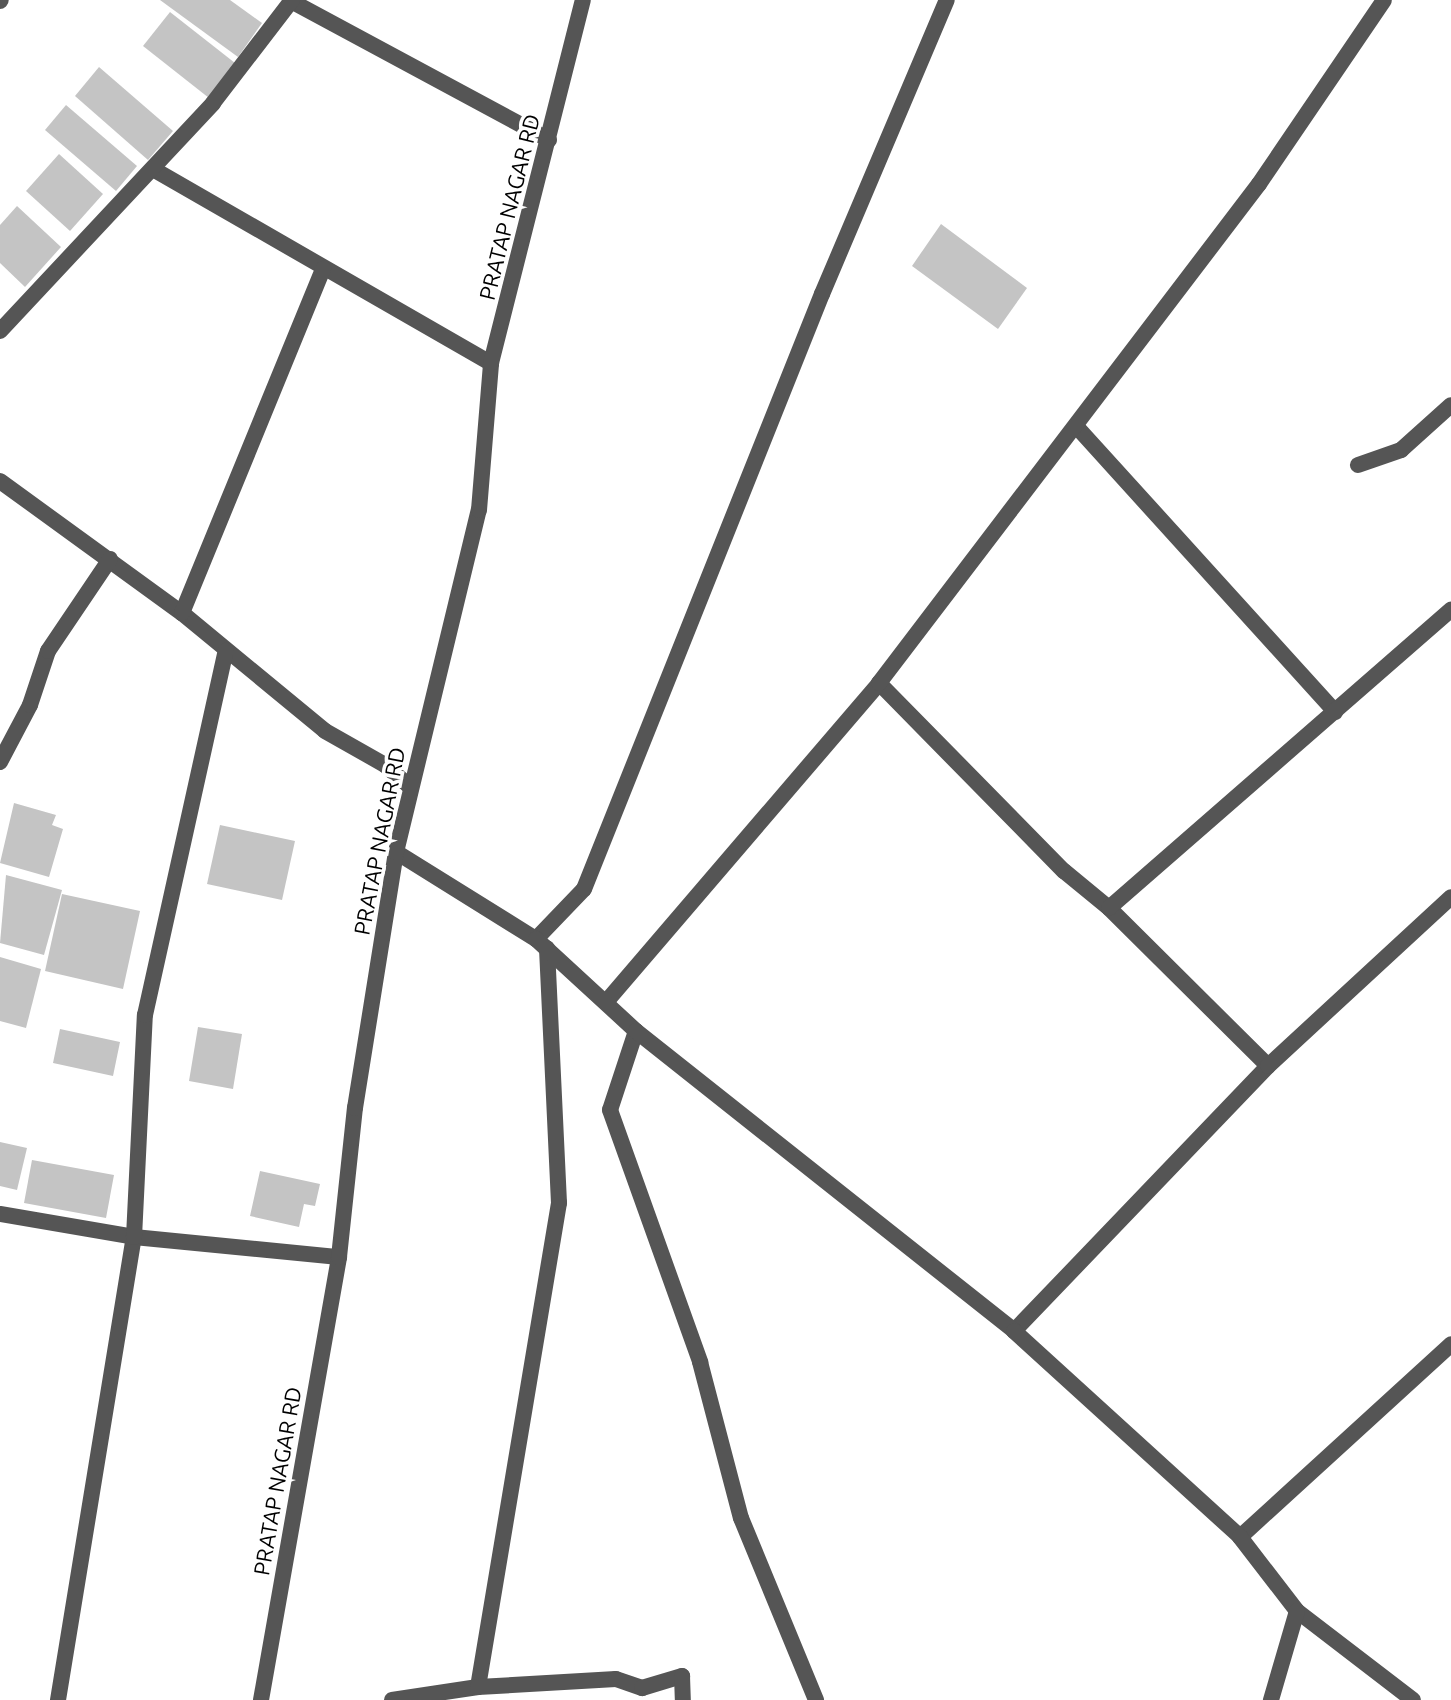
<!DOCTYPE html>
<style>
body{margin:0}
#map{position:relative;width:1451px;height:1700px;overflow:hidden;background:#fff;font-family:Ubuntu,sans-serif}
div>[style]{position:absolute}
.building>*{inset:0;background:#c4c4c4}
.minor>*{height:16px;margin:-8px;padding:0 8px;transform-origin:8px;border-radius:8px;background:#555}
.tertiary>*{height:16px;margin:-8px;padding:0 8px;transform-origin:8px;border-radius:8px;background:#555}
span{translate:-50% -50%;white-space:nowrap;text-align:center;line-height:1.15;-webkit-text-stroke:7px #fff;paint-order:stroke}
.street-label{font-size:22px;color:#000}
</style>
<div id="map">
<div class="building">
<div style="clip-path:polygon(160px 0,230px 0,262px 23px,238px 57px)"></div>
<div style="clip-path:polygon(170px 12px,235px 63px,209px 98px,143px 46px)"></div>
<div style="clip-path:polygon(99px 67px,173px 131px,148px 160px,75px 96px)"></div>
<div style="clip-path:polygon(66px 105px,137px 166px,116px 191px,45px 130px)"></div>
<div style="clip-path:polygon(59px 154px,103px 194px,70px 231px,26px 191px)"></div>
<div style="clip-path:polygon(17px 206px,61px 247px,25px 287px,0 263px,0 225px)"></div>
<div style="clip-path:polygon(941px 224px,1027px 288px,998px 329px,912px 266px)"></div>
<div style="clip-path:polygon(14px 803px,56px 815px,52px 825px,63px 829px,49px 877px,0 863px)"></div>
<div style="clip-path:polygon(220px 825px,295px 841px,282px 900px,207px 884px)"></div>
<div style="clip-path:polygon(6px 875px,62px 890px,44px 955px,0 943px)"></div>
<div style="clip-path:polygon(62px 894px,140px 911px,123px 989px,45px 971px)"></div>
<div style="clip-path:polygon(0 957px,41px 969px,26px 1028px,0 1021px)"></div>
<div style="clip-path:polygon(198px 1027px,242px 1034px,233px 1089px,189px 1081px)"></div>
<div style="clip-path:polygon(60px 1029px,120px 1042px,113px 1076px,53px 1063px)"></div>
<div style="clip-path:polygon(0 1142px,27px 1148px,17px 1190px,0 1186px)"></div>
<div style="clip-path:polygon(32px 1160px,114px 1175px,106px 1218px,24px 1203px)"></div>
<div style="clip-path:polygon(260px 1171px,320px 1184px,315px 1206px,304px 1204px,299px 1227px,250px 1216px)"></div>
</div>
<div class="minor">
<div style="left:0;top:1px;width:1px;rotate:-45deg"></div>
<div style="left:291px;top:1px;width:293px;rotate:28.3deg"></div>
<div style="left:153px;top:169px;width:390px;rotate:29.9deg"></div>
<div style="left:0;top:331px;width:312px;rotate:-46.9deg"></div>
<div style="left:213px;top:103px;width:130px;rotate:-52.5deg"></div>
<div style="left:1076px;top:426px;width:386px;rotate:47.8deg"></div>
<div style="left:1358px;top:465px;width:46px;rotate:-19.2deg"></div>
<div style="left:1401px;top:450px;width:67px;rotate:-42deg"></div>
<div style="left:0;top:481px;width:225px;rotate:36deg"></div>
<div style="left:182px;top:613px;width:185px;rotate:39.5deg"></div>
<div style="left:325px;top:731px;width:69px;rotate:29.5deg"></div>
<div style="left:385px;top:765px;width:32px;rotate:41deg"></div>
<div style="left:182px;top:613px;width:372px;rotate:-67.7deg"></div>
<div style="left:879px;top:683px;width:264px;rotate:45.5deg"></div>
<div style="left:1064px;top:871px;width:58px;rotate:39.4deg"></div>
<div style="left:1109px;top:908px;width:224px;rotate:44.8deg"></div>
<div style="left:0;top:762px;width:64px;rotate:-62.2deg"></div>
<div style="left:30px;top:705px;width:57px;rotate:-71.6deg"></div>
<div style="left:48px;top:651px;width:111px;rotate:-56deg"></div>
<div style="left:1109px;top:908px;width:454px;rotate:-41.1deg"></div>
<div style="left:536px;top:939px;width:69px;rotate:-46.2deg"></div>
<div style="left:584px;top:889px;width:641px;rotate:-68.2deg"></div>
<div style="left:822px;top:294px;width:319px;rotate:-67deg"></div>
<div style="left:606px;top:1002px;width:420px;rotate:-49.4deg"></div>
<div style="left:879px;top:683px;width:627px;rotate:-52.71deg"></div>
<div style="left:1259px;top:184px;width:222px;rotate:-55.8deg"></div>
<div style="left:636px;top:1031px;width:83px;rotate:108.2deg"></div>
<div style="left:610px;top:1110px;width:268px;rotate:70.3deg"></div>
<div style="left:700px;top:1362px;width:161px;rotate:75.3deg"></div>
<div style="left:741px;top:1518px;width:197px;rotate:67.6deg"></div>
<div style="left:0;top:1214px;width:136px;rotate:9.7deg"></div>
<div style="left:134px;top:1237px;width:206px;rotate:5.6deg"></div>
<div style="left:1014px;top:1331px;width:367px;rotate:-46.2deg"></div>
<div style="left:1268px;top:1066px;width:249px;rotate:-42.7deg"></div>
<div style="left:1240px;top:1537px;width:286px;rotate:-42.4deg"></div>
<div style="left:1297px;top:1611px;width:146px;rotate:37.5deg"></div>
<div style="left:478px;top:1687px;width:491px;rotate:-80.5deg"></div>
<div style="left:559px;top:1203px;width:255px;rotate:-92.7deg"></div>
<div style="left:58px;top:1700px;width:469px;rotate:-80.7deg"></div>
<div style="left:134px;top:1237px;width:222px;rotate:-87.2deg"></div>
<div style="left:145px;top:1015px;width:373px;rotate:-77.5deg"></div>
<div style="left:392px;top:1700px;width:87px;rotate:-8.6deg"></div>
<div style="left:478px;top:1687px;width:138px;rotate:-3.3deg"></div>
<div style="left:616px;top:1679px;width:28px;rotate:19deg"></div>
<div style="left:642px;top:1688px;width:42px;rotate:-16.7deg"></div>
<div style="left:682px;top:1676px;width:24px;rotate:88deg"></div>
</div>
<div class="tertiary">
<div style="left:396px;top:852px;width:165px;rotate:31.9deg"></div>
<div style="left:536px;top:939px;width:136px;rotate:42.6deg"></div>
<div style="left:636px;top:1031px;width:483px;rotate:38.4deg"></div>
<div style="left:1014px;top:1331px;width:306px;rotate:42.3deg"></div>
<div style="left:1240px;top:1537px;width:93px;rotate:52.4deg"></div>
<div style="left:1297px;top:1611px;width:93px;rotate:106.3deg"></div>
<div style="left:261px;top:1700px;width:450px;rotate:-80deg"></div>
<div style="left:339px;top:1257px;width:150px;rotate:-83.9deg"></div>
<div style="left:355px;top:1108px;width:259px;rotate:-80.9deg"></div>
<div style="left:396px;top:852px;width:352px;rotate:-76.4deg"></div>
<div style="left:479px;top:510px;width:147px;rotate:-85.3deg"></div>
<div style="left:491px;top:363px;width:374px;rotate:-75.8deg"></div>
</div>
<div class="street-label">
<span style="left:509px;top:207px;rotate:-76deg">PRATAP NAGAR RD</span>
<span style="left:379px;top:841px;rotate:-79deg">PRATAP NAGAR RD</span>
<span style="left:277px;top:1481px;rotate:-80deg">PRATAP NAGAR RD</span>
</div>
</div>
